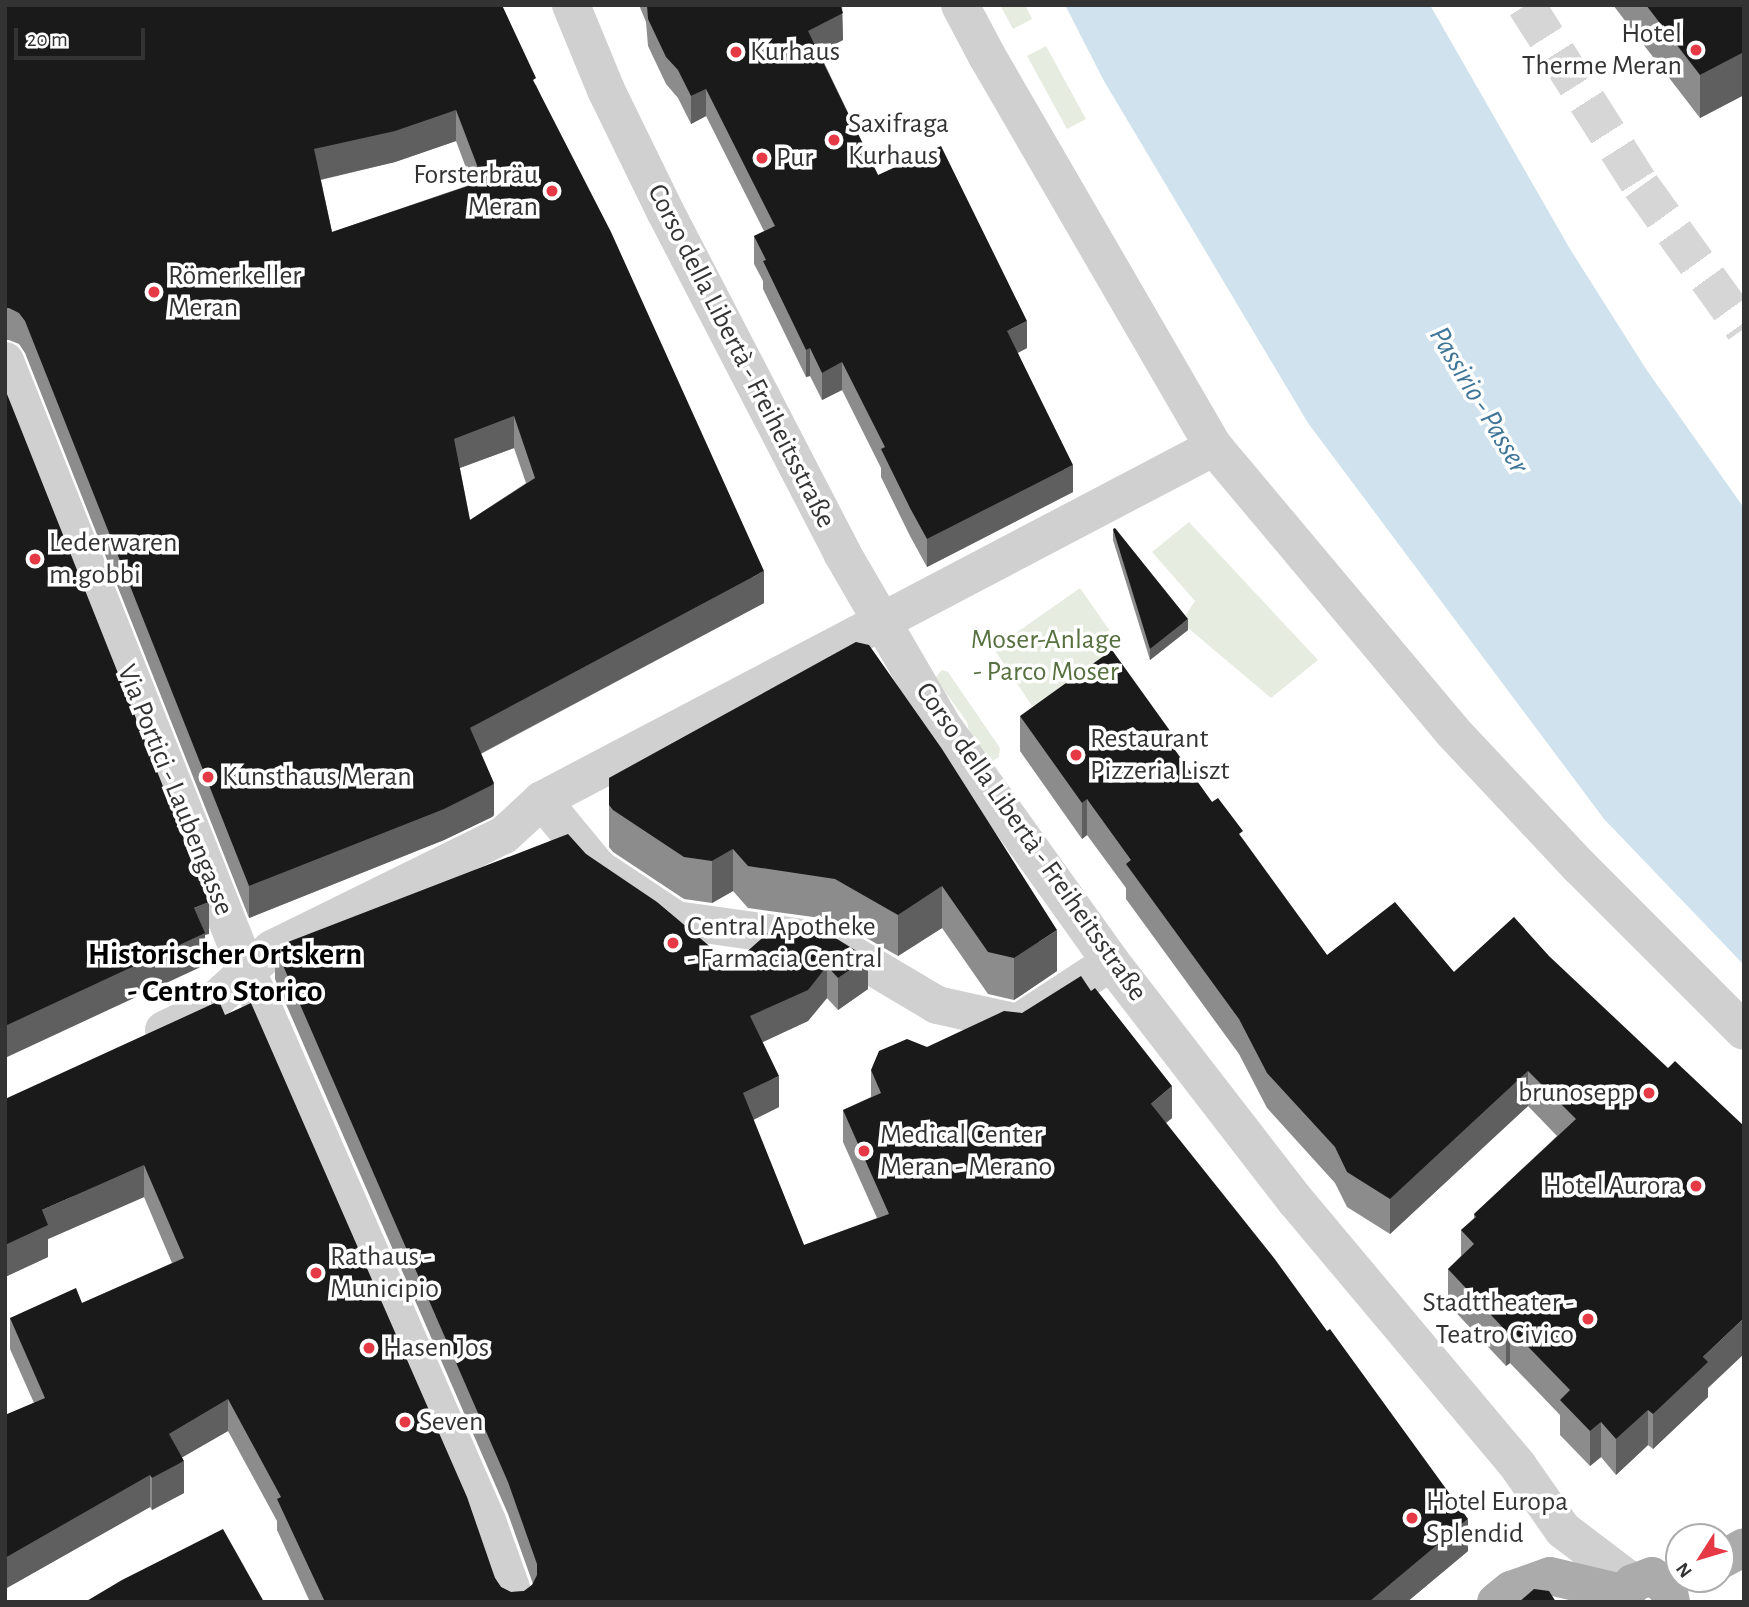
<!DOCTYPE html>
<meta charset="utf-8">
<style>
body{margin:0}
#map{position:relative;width:1749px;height:1607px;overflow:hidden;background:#fff;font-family:"Alegreya Sans",sans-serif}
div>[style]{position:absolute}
.green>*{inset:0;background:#e6ecdf}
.water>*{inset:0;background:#cfe2ee}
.major-tunnel>*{height:38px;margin-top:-19px;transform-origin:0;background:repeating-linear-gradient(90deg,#d6d6d6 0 38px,transparent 0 57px)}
.minor>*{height:38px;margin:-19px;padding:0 19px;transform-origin:19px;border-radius:19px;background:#d0d0d0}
.major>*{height:38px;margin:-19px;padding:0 19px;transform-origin:19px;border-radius:19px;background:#ababab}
.wall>*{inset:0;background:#8c8c8c}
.shaded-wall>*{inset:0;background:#5f5f5f}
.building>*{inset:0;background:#1a1a1a}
.dots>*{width:19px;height:19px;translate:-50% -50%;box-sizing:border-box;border:4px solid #fff;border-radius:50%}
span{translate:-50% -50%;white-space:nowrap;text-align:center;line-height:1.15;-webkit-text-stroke:7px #fff;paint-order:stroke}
.poi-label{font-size:28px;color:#333}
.right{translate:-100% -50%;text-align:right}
.left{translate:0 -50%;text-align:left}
.street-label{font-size:28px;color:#333}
.park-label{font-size:28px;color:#56703f}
.water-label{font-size:30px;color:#3f7597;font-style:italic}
.quarter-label{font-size:32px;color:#000;font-weight:700}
.frame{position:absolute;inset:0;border:7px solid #333;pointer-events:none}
.north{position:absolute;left:1665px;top:1523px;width:70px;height:70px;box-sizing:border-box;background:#fff;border:2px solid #adadad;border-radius:50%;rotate:233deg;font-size:19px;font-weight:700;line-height:28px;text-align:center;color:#333}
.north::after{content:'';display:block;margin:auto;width:24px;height:32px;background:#e63946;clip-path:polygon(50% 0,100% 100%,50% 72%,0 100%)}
.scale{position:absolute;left:14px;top:28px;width:131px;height:32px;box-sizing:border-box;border:4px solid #333;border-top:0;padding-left:9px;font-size:21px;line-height:24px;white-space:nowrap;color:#333;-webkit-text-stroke:5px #fff;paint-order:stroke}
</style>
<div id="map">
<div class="green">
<div style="clip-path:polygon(1000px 5px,1025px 5px,1032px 19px,1013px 29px)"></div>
<div style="clip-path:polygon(1046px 46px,1086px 119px,1067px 129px,1027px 56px)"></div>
<div style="clip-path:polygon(1189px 522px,1318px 660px,1271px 698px,1181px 622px,1195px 601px,1152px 552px)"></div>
<div style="clip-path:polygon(1080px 588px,1121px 647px,1040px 704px,1032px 706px,996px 652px,996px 647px)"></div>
<div style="clip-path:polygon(942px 670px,948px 672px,1000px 748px,999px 757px,992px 761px,984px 759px,970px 736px,967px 722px,935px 678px)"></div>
</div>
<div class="water">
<div style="clip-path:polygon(1065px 5px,1430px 5px,1570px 249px,1646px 369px,1744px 508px,1744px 965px,1604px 819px,1308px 423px,1104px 81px)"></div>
</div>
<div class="major-tunnel">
<div style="left:1526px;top:5px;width:214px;rotate:57.6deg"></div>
<div style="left:1641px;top:186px;width:176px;rotate:54.2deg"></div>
</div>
<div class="minor">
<div style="left:571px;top:5px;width:92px;rotate:67.6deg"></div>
<div style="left:606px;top:90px;width:135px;rotate:64deg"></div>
<div style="left:665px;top:211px;width:385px;rotate:62.6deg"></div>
<div style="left:842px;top:553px;width:203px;rotate:59.8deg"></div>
<div style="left:944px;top:728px;width:287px;rotate:54.5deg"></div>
<div style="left:1111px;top:962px;width:301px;rotate:52.3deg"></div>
<div style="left:1295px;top:1200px;width:347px;rotate:50deg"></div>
<div style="left:1518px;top:1466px;width:78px;rotate:54.9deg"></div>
<div style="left:1563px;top:1530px;width:88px;rotate:37.1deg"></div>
<div style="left:960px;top:5px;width:58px;rotate:62.1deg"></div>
<div style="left:987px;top:56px;width:452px;rotate:59.9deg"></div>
<div style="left:1214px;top:447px;width:372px;rotate:50deg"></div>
<div style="left:1453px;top:732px;width:184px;rotate:46.8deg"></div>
<div style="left:1579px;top:866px;width:233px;rotate:45deg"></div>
<div style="left:5px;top:361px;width:656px;rotate:68.36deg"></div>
<div style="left:247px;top:971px;width:600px;rotate:66.43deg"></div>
<div style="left:487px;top:1521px;width:86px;rotate:70.3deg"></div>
<div style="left:542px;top:800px;width:88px;rotate:50.5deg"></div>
<div style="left:598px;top:868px;width:94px;rotate:33.7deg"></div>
<div style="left:676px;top:920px;width:157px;rotate:8.1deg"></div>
<div style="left:831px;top:942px;width:123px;rotate:30.7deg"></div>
<div style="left:937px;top:1005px;width:83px;rotate:12.5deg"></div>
<div style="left:1018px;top:1023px;width:111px;rotate:-33.3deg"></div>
<div style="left:164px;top:1030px;width:42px;rotate:-25.3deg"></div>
<div style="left:202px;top:1012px;width:94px;rotate:-42deg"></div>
<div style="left:272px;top:949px;width:258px;rotate:-26.2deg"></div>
<div style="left:504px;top:835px;width:52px;rotate:-42.6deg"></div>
<div style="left:542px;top:800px;width:759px;rotate:-27.71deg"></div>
</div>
<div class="major">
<div style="left:1721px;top:1560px;width:26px;rotate:-29deg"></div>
<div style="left:1496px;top:1602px;width:19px;rotate:-39deg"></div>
<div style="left:1511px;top:1590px;width:41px;rotate:-19.7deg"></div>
<div style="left:1550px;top:1576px;width:78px;rotate:13.3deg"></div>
<div style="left:1626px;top:1602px;width:8px;rotate:-90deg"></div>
<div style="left:1626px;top:1594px;width:13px;rotate:-58deg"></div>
<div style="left:1633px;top:1583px;width:20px;rotate:-20deg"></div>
<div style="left:1652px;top:1576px;width:20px;rotate:37deg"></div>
<div style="left:1668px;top:1588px;width:14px;rotate:78deg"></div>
</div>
<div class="wall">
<div style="clip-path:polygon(evenodd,5px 5px,536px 85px,764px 603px,481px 754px,494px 815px,492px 817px,444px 840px,249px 918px,25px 353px,19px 344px,9px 340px,5px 340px,5px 5px,456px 141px,472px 184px,332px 232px,321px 180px,395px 162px,456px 141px,5px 5px,514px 448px,526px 483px,470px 520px,460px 468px,514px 448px)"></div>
<div style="clip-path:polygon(639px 5px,842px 5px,843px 40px,819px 52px,878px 175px,1027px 348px,1018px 353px,1073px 492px,927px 567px,910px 536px,881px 477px,881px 468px,842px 390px,822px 400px,810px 376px,806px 377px,763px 289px,763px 281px,754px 264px,754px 236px,764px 231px,706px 116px,691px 124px,678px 98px,666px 84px,648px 46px,646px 22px)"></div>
<div style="clip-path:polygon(1613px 5px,1744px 5px,1744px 95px,1700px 118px)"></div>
<div style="clip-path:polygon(1113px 529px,1188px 630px,1150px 660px,1113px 540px)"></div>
<div style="clip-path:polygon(856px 642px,1057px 971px,1014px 1000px,988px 994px,942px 928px,898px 956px,835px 920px,748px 908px,733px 891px,712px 903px,684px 899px,613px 852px,609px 847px,609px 778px)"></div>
<div style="clip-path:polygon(1020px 716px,1173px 747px,1212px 802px,1243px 839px,1327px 955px,1454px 972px,1514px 917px,1708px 1388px,1708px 1397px,1653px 1449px,1648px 1445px,1616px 1475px,1601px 1457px,1590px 1466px,1560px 1435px,1560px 1415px,1510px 1363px,1506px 1366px,1448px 1304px,1448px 1269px,1461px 1256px,1461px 1230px,1474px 1218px,1474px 1214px,1557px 1136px,1528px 1106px,1390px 1234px,1347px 1207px,1335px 1183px,1267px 1108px,1239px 1054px,1126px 899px,1126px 888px,1087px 835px,1082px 839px,1020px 751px)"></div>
<div style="clip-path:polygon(586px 854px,732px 965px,777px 925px,868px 989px,838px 1010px,827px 998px,808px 1021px,762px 1042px,779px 1107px,753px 1120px,804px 1245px,877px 1218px,843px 1142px,843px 1110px,871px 1097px,871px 1070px,927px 1047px,1172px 1118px,1166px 1123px,1468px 1551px,1407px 1602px,310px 1602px,277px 1530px,277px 1521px,228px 1431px,182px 1457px,184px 1493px,152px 1510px,150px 1507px,5px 1589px,5px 1415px,34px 1403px,10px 1349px,10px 1318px,82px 1303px,172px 1263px,144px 1197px,48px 1239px,48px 1257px,5px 1277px,225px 1015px,495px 1578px,501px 1587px,511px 1592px,524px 1591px,533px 1584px,508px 1514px,275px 979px,275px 947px)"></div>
</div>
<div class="shaded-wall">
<div style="clip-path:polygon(839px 5px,842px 5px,843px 40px,808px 58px,808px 31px)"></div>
<div style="clip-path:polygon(1744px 52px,1744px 95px,1700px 118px,1700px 75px)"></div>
<div style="clip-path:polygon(706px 89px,706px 116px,691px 124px,691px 96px)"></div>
<div style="clip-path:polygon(456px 110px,456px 141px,395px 162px,314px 181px,314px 149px)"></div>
<div style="clip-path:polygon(1027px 321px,1027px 348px,1007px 358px,1007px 331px)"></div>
<div style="clip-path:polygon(810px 348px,810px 376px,806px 377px,806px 350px)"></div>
<div style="clip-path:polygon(842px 362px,842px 390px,822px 400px,822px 373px)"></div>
<div style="clip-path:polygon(514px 416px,514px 448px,454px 470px,454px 439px)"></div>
<div style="clip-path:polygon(1073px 465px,1073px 492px,927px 567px,927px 539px)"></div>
<div style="clip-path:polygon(764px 571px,764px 603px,470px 759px,470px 728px)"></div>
<div style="clip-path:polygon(1188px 619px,1188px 630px,1150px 660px,1150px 649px)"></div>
<div style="clip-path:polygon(1173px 735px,1173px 770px,1167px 739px)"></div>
<div style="clip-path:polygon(494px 783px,494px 815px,492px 817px,444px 840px,249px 918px,249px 886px)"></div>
<div style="clip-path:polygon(1087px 799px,1087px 835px,1082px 839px,1082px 803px)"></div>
<div style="clip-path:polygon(733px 849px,733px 891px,712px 903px,712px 861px)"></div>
<div style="clip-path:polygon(942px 886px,942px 928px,898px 956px,898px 915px)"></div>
<div style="clip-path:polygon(209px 902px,209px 934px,205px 935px,205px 965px,5px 1058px,5px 1026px,194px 908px)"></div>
<div style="clip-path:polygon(1057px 930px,1057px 971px,1014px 1000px,1014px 958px)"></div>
<div style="clip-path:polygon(868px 958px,868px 989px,838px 1010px,838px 978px)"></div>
<div style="clip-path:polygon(827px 966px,827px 998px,808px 1021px,750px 1048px,750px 1016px)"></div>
<div style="clip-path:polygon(1528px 1071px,1528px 1106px,1390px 1234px,1390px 1199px)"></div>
<div style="clip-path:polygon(779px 1076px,779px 1107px,743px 1125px,743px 1093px)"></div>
<div style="clip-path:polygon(1172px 1086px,1172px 1118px,1151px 1135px,1151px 1104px)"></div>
<div style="clip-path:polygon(144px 1165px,144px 1197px,48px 1239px,48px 1257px,5px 1277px,5px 1245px,42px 1210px)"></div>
<div style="clip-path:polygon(1744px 1318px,1744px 1354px,1708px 1388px,1708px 1397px,1653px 1449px,1653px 1414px,1703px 1357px)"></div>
<div style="clip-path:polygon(1510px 1328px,1510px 1363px,1506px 1366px,1506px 1331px)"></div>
<div style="clip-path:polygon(228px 1399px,228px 1431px,169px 1465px,169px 1434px)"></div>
<div style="clip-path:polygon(1648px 1410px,1648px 1445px,1616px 1475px,1616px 1439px)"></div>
<div style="clip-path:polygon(1601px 1422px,1601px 1457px,1590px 1466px,1590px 1431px)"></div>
<div style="clip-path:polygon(184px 1461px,184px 1493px,152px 1510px,152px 1478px)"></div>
<div style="clip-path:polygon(150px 1475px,150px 1507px,5px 1589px,5px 1558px)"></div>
<div style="clip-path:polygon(1468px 1519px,1468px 1551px,1407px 1602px,1369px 1602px)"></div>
</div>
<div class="building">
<div style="clip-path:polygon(evenodd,5px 5px,502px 5px,536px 78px,533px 80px,611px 232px,764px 571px,470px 728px,494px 783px,492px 785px,444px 809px,249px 886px,25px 321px,19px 313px,9px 308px,5px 308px,5px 5px,456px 110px,483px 181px,332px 232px,314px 149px,395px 131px,456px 110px,5px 5px,514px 416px,535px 478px,470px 520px,454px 439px,514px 416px)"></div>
<div style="clip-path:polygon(647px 5px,840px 5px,843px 13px,808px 31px,878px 175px,941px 146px,1027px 321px,1007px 331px,1073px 465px,927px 539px,910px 508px,881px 449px,885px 447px,842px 362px,822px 373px,810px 348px,806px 350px,763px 261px,766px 260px,754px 236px,775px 226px,706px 89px,691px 96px,678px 70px,666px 57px,648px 19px)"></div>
<div style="clip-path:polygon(1646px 5px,1744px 5px,1744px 52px,1700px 75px)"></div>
<div style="clip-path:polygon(5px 389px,209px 902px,194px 908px,205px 933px,5px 1026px)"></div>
<div style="clip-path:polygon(1115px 528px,1188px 619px,1150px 649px,1113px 529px)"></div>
<div style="clip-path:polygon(856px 642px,869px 645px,942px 749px,1057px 930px,1014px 958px,988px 952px,942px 886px,898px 915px,835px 879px,748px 866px,733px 849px,712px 861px,684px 857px,613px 810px,609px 805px,609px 778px)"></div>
<div style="clip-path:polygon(1112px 650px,1173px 735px,1167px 739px,1212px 802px,1218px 798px,1243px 831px,1239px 834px,1327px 955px,1395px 902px,1454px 972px,1514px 917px,1549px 956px,1668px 1068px,1675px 1061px,1744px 1126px,1744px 1318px,1703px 1357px,1708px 1362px,1653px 1414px,1648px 1410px,1616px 1439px,1601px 1422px,1590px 1431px,1560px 1400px,1570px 1390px,1510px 1328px,1506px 1331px,1448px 1269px,1474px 1244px,1461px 1230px,1476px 1217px,1474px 1214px,1576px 1119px,1528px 1071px,1390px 1199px,1347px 1172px,1335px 1147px,1267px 1073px,1239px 1019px,1126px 864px,1131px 860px,1087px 799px,1082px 803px,1020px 716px)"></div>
<div style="clip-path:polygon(568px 834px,586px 854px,657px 902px,732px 965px,777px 925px,824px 931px,868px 958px,838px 978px,827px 966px,808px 990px,750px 1016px,779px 1076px,743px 1093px,804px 1245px,889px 1214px,843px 1110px,881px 1093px,871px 1070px,879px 1051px,907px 1039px,927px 1047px,1004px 1011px,1022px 1013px,1081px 976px,1091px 991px,1095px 988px,1172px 1086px,1151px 1104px,1274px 1258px,1327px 1331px,1330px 1329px,1468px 1519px,1369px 1602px,325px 1602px,277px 1499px,281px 1497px,228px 1399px,169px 1434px,184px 1461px,152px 1478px,150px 1475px,5px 1558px,5px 1415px,45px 1398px,10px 1318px,76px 1288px,82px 1303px,184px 1258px,144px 1165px,42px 1210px,48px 1225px,5px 1245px,5px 1099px,219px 1001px,225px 1015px,251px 1003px,467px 1497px,495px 1578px,501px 1587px,511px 1592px,524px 1591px,532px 1585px,537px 1575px,537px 1564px,508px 1482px,275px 947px)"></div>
<div style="clip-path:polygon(223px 1529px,264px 1602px,85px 1602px,122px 1580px)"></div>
<div style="clip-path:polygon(1534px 1589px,1549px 1591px,1556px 1602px,1519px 1602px)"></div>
</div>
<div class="dots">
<div style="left:1696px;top:50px;background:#e63946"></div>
<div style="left:736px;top:52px;background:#e63946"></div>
<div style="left:834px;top:140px;background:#e63946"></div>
<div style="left:762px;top:158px;background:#e63946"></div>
<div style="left:552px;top:191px;background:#e63946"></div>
<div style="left:154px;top:292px;background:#e63946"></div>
<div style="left:35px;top:559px;background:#e63946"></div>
<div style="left:1076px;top:755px;background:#e63946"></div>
<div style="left:208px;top:777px;background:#e63946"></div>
<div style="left:673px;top:943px;background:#e63946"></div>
<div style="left:1649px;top:1093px;background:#e63946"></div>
<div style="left:864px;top:1151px;background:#e63946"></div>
<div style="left:1696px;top:1186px;background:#e63946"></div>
<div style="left:316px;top:1273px;background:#e63946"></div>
<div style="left:1588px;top:1319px;background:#e63946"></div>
<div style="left:369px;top:1348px;background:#e63946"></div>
<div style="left:405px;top:1422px;background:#e63946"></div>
<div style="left:1412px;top:1518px;background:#e63946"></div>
</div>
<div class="poi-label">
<span class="right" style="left:1682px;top:50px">Hotel<br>Therme Meran</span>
<span class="left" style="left:750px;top:52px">Kurhaus</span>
<span class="left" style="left:848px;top:140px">Saxifraga<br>Kurhaus</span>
<span class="left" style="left:776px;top:158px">Pur</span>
<span class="right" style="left:538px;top:191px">Forsterbräu<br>Meran</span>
<span class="left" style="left:168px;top:292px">Römerkeller<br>Meran</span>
<span class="left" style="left:49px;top:559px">Lederwaren<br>m.gobbi</span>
<span class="left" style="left:1090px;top:755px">Restaurant<br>Pizzeria Liszt</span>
<span class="left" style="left:222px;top:777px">Kunsthaus Meran</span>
<span class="left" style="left:687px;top:943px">Central Apotheke<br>- Farmacia Central</span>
<span class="right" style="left:1635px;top:1093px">brunosepp</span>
<span class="left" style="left:880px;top:1151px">Medical Center<br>Meran - Merano</span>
<span class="right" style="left:1682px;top:1186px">Hotel Aurora</span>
<span class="left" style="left:330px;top:1273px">Rathaus -<br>Municipio</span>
<span class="right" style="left:1574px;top:1319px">Stadttheater -<br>Teatro Civico</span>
<span class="left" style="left:383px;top:1348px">Hasen Jos</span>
<span class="left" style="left:419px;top:1422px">Seven</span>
<span class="left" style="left:1426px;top:1518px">Hotel Europa<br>Splendid</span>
</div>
<div class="street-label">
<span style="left:741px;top:356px;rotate:63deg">Corso della Libertà - Freiheitsstraße</span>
<span style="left:175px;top:790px;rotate:68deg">Via Portici - Laubengasse</span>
<span style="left:1031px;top:842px;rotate:55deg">Corso della Libertà - Freiheitsstraße</span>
</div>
<div class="park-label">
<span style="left:1046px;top:656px">Moser-Anlage<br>- Parco Moser</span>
</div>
<div class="water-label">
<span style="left:1479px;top:400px;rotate:59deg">Passirio - Passer</span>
</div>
<div class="quarter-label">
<span style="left:225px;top:973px">Historischer Ortskern<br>- Centro Storico</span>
</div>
<div class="frame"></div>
<div class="north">N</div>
<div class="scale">20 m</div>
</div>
